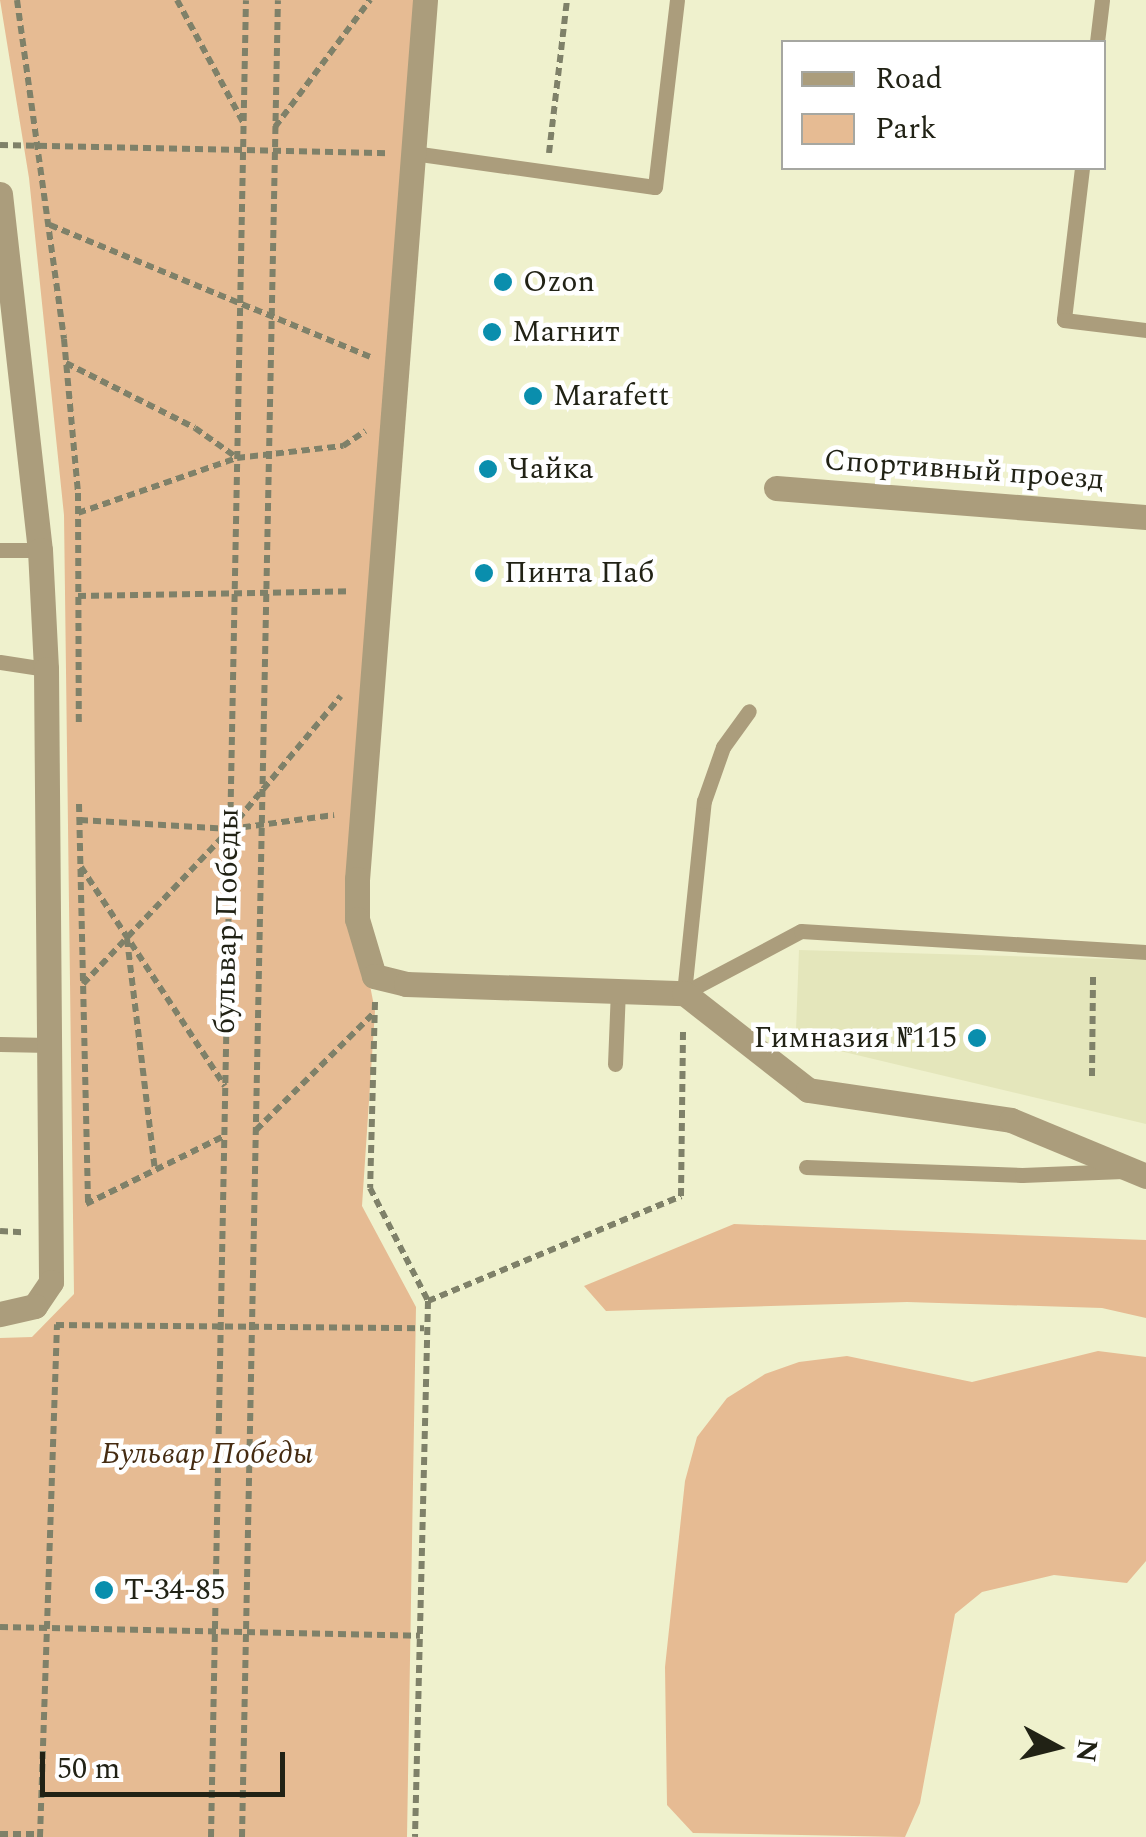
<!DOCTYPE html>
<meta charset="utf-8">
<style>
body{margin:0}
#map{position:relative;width:1146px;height:1837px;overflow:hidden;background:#eff1cd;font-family:Spectral,serif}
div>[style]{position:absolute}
.built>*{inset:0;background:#e4e6bb}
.green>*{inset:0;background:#e6bb93}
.path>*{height:6px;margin-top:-3px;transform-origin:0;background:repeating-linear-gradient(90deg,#7f8169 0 8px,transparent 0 13px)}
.lane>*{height:15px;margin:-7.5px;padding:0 7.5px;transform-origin:7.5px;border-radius:7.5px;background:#ab9d7c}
.street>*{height:25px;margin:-12.5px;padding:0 12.5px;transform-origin:12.5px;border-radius:12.5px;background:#ab9d7c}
.dots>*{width:28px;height:28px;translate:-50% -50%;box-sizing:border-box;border:5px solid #fff;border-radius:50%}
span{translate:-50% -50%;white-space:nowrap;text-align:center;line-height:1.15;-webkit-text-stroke:9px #fff;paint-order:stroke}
.poi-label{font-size:30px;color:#212215}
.left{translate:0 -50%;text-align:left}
.right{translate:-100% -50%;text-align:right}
.street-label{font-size:30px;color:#212215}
.park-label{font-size:30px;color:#452b11;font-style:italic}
.legend{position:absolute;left:781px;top:40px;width:325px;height:130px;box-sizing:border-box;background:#fff;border:2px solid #a6a7a1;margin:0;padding:12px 18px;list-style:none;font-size:30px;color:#212215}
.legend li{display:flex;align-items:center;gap:20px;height:50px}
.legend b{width:50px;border:2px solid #a6a7a1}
.north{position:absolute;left:1006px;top:1697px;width:100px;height:100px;-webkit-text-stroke:8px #fff;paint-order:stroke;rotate:97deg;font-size:28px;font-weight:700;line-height:40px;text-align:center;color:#212215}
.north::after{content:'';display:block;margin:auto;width:35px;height:45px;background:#212215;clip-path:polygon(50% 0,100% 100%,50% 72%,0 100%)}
.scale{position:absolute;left:40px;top:1752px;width:245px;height:45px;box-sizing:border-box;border:5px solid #212215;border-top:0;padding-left:12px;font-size:30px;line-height:35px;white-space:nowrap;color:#212215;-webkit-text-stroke:8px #fff;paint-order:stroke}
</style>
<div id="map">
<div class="built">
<div style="clip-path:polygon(799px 950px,1146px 960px,1146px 1124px,819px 1046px,796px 1030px)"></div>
</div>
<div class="green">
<div style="clip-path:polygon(0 0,415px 0,347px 868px,375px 1011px,362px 1206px,416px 1307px,407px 1837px,0 1837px,0 1338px,32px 1337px,74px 1294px,64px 515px,29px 178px)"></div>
<div style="clip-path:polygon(734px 1224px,1146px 1240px,1146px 1318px,1102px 1308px,907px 1302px,606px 1311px,584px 1286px)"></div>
<div style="clip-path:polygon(1098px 1351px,1146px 1357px,1146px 1561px,1127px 1583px,1054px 1575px,982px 1592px,955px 1614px,920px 1803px,905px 1837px,693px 1833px,667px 1805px,665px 1667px,685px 1481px,697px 1437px,727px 1398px,765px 1374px,799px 1362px,847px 1356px,972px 1382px)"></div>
</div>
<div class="path">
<div style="left:17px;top:0;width:342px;rotate:82.1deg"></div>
<div style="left:64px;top:339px;width:155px;rotate:84.8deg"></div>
<div style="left:78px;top:493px;width:234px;rotate:89.8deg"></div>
<div style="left:177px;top:0;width:139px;rotate:61.6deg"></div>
<div style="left:275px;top:127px;width:159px;rotate:-53.2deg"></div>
<div style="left:0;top:145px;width:389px;rotate:1.2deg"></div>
<div style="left:549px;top:153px;width:154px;rotate:-83.3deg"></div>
<div style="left:50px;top:225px;width:346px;rotate:22.4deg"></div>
<div style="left:66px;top:363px;width:144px;rotate:26.7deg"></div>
<div style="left:195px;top:428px;width:50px;rotate:35.3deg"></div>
<div style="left:78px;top:513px;width:168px;rotate:-19.1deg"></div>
<div style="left:237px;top:458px;width:107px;rotate:-6.5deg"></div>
<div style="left:343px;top:446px;width:27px;rotate:-34deg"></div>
<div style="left:78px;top:596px;width:273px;rotate:-1deg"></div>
<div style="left:79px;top:804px;width:399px;rotate:88.7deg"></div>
<div style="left:80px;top:820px;width:150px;rotate:3.4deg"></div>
<div style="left:230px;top:829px;width:105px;rotate:-7.7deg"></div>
<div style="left:81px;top:867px;width:262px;rotate:56.7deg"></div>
<div style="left:127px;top:939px;width:233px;rotate:83.1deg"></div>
<div style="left:83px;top:984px;width:214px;rotate:-46.5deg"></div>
<div style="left:230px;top:829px;width:173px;rotate:-50.2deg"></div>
<div style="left:375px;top:1002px;width:186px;rotate:91.5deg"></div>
<div style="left:370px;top:1188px;width:127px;rotate:62.8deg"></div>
<div style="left:428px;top:1301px;width:536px;rotate:91.39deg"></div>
<div style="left:1092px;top:1076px;width:104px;rotate:-89.4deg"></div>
<div style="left:256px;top:1130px;width:168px;rotate:-44.8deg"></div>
<div style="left:86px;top:1204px;width:154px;rotate:-26.2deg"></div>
<div style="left:0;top:1231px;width:22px;rotate:3deg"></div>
<div style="left:428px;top:1301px;width:274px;rotate:-22.5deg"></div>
<div style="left:681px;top:1196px;width:169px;rotate:-89.3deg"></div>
<div style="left:56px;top:1325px;width:368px;rotate:0.5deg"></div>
<div style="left:0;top:1627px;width:420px;rotate:1.2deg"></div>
<div style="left:0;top:1834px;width:40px"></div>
<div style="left:40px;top:1837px;width:513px;rotate:-88.1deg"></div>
<div style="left:211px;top:1837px;width:1837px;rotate:-88.91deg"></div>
<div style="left:242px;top:1837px;width:1837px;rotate:-88.88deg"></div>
</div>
<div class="lane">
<div style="left:1097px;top:42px;width:42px;rotate:-83.2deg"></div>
<div style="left:413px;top:153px;width:244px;rotate:8deg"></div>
<div style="left:655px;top:187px;width:188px;rotate:-83.3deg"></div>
<div style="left:1082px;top:168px;width:153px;rotate:96.8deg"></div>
<div style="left:1064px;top:320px;width:83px;rotate:7deg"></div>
<div style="left:0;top:550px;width:40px"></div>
<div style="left:0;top:662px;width:47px;rotate:8.7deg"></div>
<div style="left:684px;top:993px;width:132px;rotate:-27.9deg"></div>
<div style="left:801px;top:931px;width:346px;rotate:3.5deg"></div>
<div style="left:684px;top:993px;width:193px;rotate:-84.1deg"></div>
<div style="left:704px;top:801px;width:57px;rotate:-70.6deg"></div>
<div style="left:723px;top:747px;width:44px;rotate:-54.2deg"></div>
<div style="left:0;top:1044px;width:49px;rotate:1.2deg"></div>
<div style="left:615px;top:1064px;width:74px;rotate:-87.7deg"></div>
<div style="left:806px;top:1167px;width:216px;rotate:2.1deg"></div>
<div style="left:1022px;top:1175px;width:101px;rotate:-2.3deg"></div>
</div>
<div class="street">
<div style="left:425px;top:0;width:882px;rotate:94.42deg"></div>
<div style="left:357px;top:879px;width:40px;rotate:90deg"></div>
<div style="left:357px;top:919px;width:59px;rotate:73.4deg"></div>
<div style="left:374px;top:976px;width:33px;rotate:14deg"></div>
<div style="left:406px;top:984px;width:278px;rotate:1.9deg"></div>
<div style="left:684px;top:993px;width:157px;rotate:38deg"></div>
<div style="left:808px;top:1090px;width:205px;rotate:8.4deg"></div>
<div style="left:1011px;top:1120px;width:146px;rotate:22.5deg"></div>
<div style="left:0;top:194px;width:358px;rotate:83.6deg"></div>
<div style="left:40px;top:550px;width:119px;rotate:87.1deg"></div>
<div style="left:46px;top:669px;width:613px;rotate:89.53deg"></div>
<div style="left:51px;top:1282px;width:29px;rotate:124deg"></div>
<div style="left:35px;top:1306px;width:36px;rotate:167deg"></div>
<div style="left:776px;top:488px;width:371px;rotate:4.5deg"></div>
</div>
<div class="dots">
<div style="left:503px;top:282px;background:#0a8ead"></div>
<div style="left:492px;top:332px;background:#0a8ead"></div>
<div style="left:533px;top:396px;background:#0a8ead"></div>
<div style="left:488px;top:469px;background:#0a8ead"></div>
<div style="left:484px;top:573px;background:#0a8ead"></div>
<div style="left:977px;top:1038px;background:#0a8ead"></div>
<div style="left:104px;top:1590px;background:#0a8ead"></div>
</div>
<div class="poi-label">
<span class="left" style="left:523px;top:282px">Ozon</span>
<span class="left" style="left:512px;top:332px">Магнит</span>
<span class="left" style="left:553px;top:396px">Marafett</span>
<span class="left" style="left:508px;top:469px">Чайка</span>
<span class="left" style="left:504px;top:573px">Пинта Паб</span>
<span class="right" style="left:957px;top:1038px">Гимназия №115</span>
<span class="left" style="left:124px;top:1590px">Т-34-85</span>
</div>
<div class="street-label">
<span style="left:964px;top:470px;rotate:4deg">Спортивный проезд</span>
<span style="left:227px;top:921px;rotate:-89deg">бульвар Победы</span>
</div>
<div class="park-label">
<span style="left:207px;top:1454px">Бульвар Победы</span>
</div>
<ul class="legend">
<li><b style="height:12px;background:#ab9d7c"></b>Road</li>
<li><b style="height:28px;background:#e6bb93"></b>Park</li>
</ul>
<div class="north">N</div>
<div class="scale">50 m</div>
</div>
